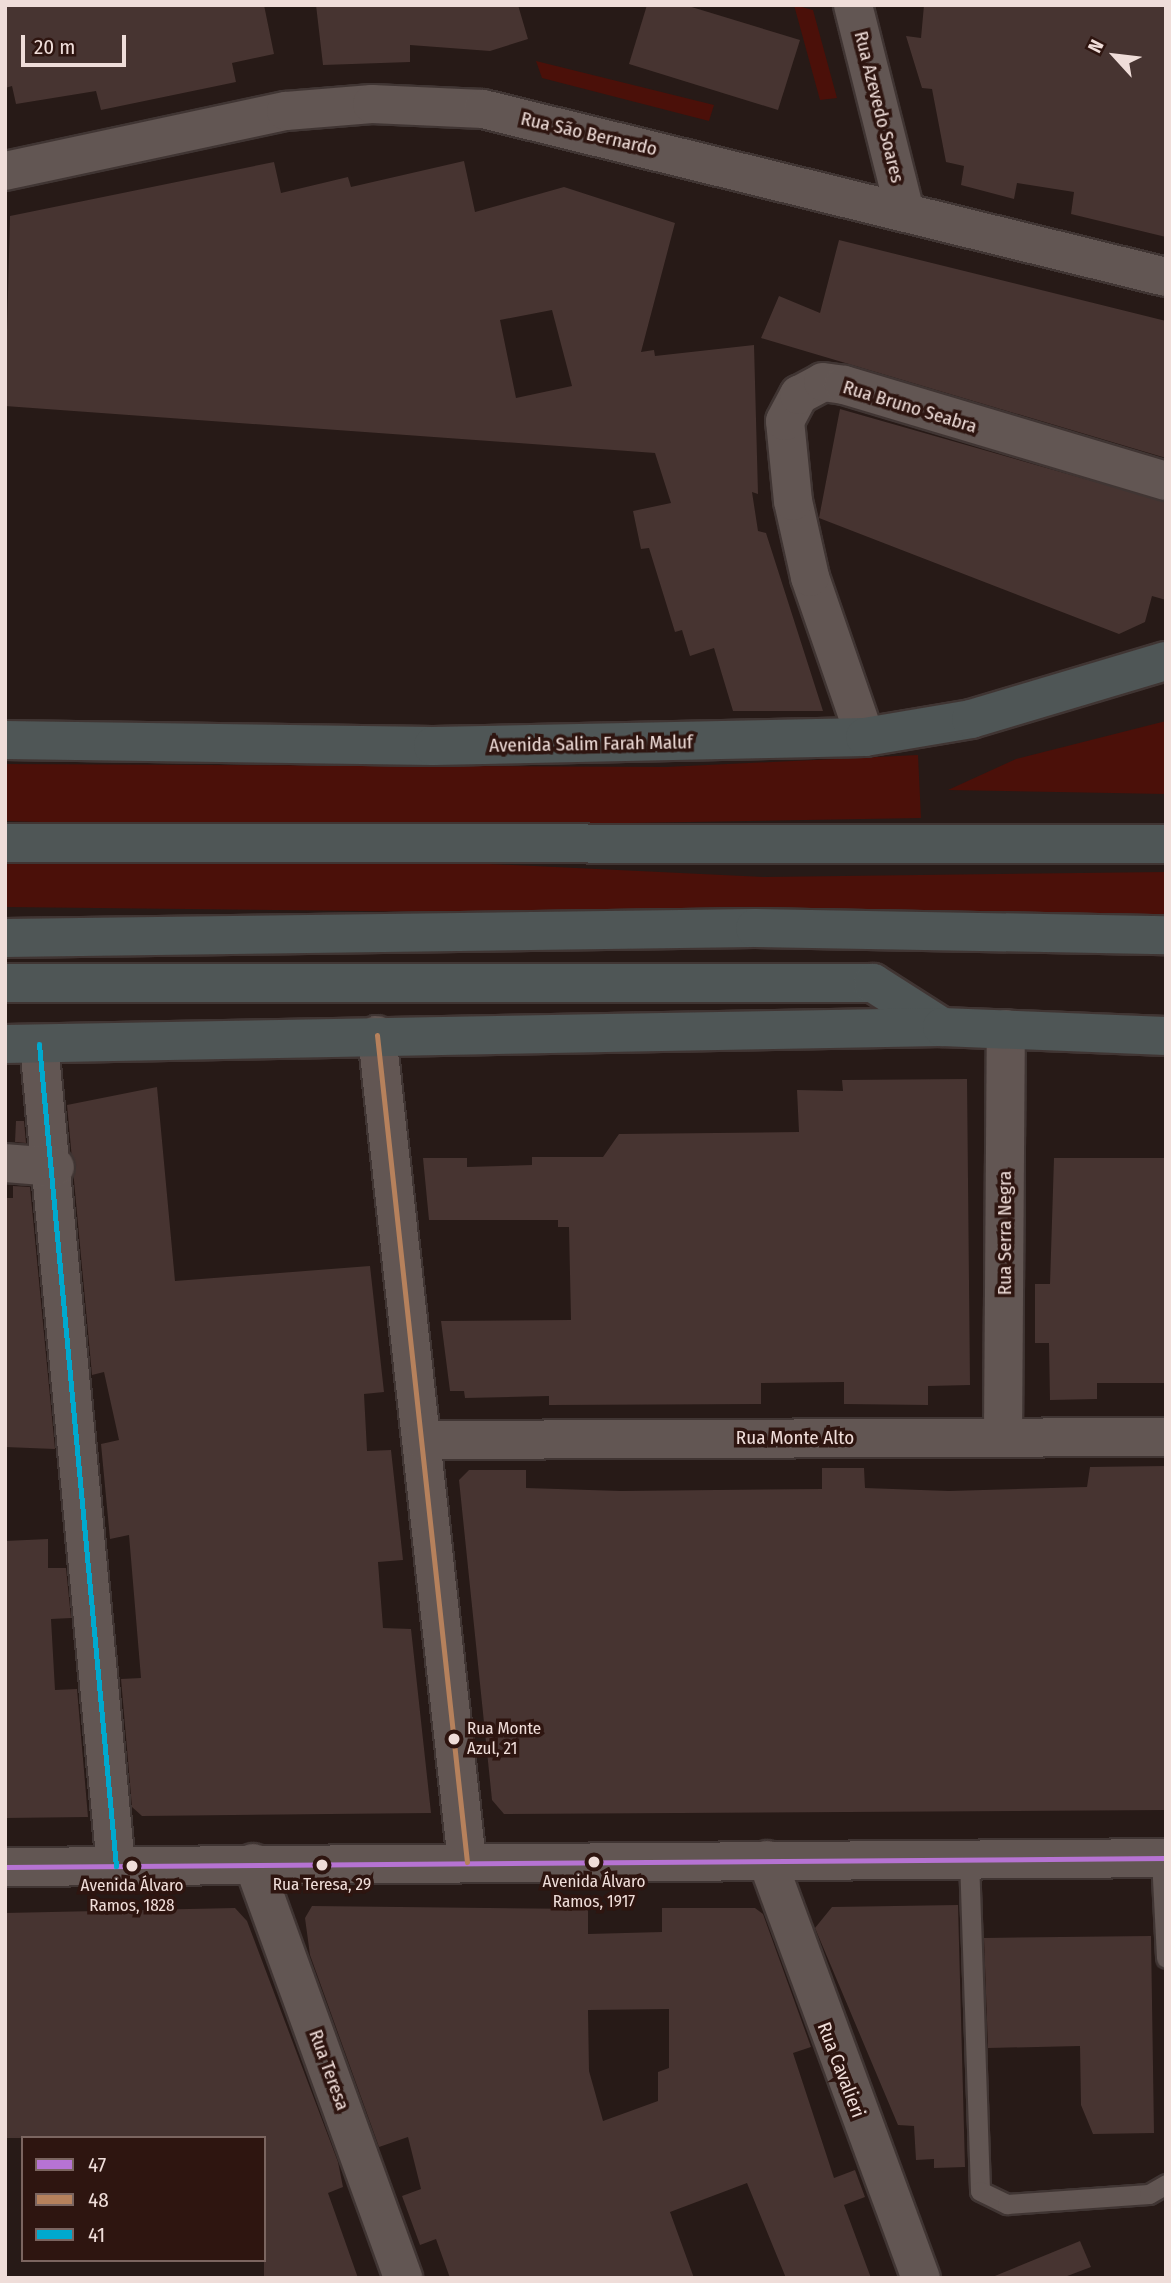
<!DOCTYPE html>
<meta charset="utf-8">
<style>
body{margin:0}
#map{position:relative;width:1171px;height:2283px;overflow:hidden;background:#271a17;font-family:"Fira Sans Condensed",sans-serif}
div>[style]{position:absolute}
.green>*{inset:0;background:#4b1009}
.building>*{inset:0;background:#473431}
.roads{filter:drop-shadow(2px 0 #403533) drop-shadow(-2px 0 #403533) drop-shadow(0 2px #403533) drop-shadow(0 -2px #403533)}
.lane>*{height:19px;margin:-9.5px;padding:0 9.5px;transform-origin:9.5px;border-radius:9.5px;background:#625653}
.street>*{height:38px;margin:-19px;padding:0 19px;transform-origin:19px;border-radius:19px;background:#625653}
.secondary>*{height:38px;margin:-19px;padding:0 19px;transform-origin:19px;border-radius:19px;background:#625653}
.highway>*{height:38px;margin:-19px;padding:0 19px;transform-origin:19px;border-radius:19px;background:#4f5656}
.bus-1>*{height:5px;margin:-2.5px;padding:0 2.5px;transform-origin:2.5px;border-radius:2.5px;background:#b673d3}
.bus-2>*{height:5px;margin:-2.5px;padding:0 2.5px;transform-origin:2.5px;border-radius:2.5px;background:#b6815c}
.bus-3>*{height:5px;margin:-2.5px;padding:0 2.5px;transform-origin:2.5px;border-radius:2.5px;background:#00a9ce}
.dots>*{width:19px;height:19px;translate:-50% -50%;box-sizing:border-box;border:4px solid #2e1510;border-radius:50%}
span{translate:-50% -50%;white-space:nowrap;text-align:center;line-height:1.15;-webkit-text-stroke:7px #2e1510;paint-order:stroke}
.bus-label{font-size:17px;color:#efddd9}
.left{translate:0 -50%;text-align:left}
.street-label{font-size:19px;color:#efddd9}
.frame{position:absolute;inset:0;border:7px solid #efddd9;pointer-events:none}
.legend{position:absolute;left:21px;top:2136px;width:245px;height:126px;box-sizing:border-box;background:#2e1510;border:2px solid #7b6560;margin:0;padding:9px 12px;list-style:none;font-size:21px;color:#efddd9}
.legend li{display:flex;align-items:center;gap:14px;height:35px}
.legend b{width:35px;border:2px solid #7b6560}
.north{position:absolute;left:1080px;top:21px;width:70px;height:70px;-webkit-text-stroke:5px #2e1510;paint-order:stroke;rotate:297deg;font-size:19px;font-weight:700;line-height:28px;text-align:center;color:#efddd9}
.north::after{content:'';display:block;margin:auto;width:24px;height:32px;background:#efddd9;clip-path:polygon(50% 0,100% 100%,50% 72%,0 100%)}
.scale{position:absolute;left:21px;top:35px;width:105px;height:32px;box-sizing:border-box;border:4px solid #efddd9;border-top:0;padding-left:9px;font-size:21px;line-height:24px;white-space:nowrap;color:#efddd9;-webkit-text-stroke:5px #2e1510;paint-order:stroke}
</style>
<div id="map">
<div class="green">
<div style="clip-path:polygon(794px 5px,813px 10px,837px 98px,820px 100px)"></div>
<div style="clip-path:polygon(536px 61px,714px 105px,709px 121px,542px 78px)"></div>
<div style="clip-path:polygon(1166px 721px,1166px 794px,948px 790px,1016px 759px)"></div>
<div style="clip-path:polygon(918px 755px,921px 818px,278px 829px,5px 821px,5px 764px,666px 767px)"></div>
<div style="clip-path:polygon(407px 860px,764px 877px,1166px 872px,1166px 920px,5px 907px,5px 863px)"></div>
</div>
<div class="building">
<div style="clip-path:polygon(5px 5px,264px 5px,274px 54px,232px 63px,236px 82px,101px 110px,96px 91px,16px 104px,12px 86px,5px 88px)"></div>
<div style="clip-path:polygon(316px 5px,518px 5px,528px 39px,490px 51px,410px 45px,410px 62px,323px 65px)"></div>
<div style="clip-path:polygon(647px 5px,685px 5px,800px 40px,778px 110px,629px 64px)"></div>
<div style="clip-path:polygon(924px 5px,1166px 5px,1166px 237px,1071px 214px,1074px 192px,1017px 183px,1014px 199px,961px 185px,964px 166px,946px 162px,932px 89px,922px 88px,906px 36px,921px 38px)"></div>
<div style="clip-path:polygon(evenodd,464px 161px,475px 212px,564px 187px,675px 223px,641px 352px,654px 350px,655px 356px,754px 345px,758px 494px,752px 492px,758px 531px,766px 533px,823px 711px,733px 711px,714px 648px,690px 656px,682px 630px,675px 632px,649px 548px,641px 549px,633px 511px,671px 503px,655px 453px,5px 406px,10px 216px,274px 162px,281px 193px,348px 177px,351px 187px,464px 161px,552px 310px,572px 386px,516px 398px,500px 320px,552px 310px)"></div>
<div style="clip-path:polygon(839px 240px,1166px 321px,1166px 458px,761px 338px,779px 296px,820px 313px)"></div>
<div style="clip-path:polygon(840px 409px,1166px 502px,1166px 600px,1152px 596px,1145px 622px,1119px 634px,819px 518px)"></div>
<div style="clip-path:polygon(967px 1079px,970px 1385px,928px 1386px,928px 1405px,844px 1404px,844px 1382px,761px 1383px,761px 1404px,549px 1405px,549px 1396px,465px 1398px,464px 1391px,450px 1391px,441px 1321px,571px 1320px,569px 1227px,558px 1227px,558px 1220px,429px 1220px,423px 1158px,467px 1158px,467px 1167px,532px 1165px,532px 1157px,603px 1157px,619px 1134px,799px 1132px,797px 1090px,843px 1091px,842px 1080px)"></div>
<div style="clip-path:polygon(157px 1087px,175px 1281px,370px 1266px,384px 1392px,364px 1394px,367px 1451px,391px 1450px,403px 1560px,378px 1562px,383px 1628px,411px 1629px,431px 1813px,142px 1816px,132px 1807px,121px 1679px,141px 1678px,129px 1535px,110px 1539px,101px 1444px,119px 1440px,104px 1372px,92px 1375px,67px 1105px)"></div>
<div style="clip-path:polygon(16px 1121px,24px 1121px,26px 1143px,15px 1142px)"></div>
<div style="clip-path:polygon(1054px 1158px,1166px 1158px,1166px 1383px,1097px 1383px,1097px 1399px,1050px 1400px,1049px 1343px,1035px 1343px,1035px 1284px,1050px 1284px)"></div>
<div style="clip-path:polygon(13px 1186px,30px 1187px,55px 1449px,5px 1447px,5px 1198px,13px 1198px)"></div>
<div style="clip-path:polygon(1166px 1466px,1166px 1810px,504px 1814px,492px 1800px,459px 1480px,469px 1470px,526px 1470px,526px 1488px,621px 1491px,822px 1489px,822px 1468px,864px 1468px,865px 1488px,949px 1491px,1087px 1487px,1090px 1467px)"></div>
<div style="clip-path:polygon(48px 1539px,48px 1568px,66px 1568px,71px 1618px,51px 1619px,55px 1690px,77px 1689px,88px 1817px,5px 1818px,5px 1541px)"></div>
<div style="clip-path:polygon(958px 1905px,965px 2167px,934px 2168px,934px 2159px,916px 2160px,914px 2126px,898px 2125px,815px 1928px,832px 1907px)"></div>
<div style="clip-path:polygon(evenodd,312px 1906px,588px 1909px,588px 1934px,662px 1932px,662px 1908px,755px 1908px,763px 1914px,811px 2047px,793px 2053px,834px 2178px,855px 2170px,865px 2197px,844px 2205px,871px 2278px,786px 2278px,747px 2183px,670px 2212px,694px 2278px,450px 2278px,436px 2239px,420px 2245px,402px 2196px,421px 2189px,408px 2137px,379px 2147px,310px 1955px,305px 1918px,312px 1906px,669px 2009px,669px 2068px,658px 2072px,658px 2101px,603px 2121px,589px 2071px,588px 2010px,669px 2009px)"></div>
<div style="clip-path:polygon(235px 1908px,247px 1921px,338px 2162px,343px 2187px,328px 2193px,358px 2278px,264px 2278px,264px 2138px,5px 2138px,5px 1913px)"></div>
<div style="clip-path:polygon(1151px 1936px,1154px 2133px,1093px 2134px,1081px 2105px,1080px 2046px,988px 2048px,984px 1938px)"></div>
<div style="clip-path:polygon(1080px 2241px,1091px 2267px,1062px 2278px,990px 2278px)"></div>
</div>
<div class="roads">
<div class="lane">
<div style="left:969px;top:1858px;width:333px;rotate:88.1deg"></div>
<div style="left:980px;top:2191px;width:30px;rotate:26deg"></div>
<div style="left:1007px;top:2204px;width:142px;rotate:-4deg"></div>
<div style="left:1149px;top:2194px;width:20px;rotate:-30deg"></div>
<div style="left:1161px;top:1858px;width:100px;rotate:87.1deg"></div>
</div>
<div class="street">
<div style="left:865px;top:737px;width:169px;rotate:-109deg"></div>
<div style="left:810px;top:577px;width:78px;rotate:-102.6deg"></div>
<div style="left:793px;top:501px;width:80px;rotate:-95.7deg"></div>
<div style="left:785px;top:421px;width:30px;rotate:-62deg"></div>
<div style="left:799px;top:395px;width:27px;rotate:-28deg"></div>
<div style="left:823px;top:382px;width:21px;rotate:8deg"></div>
<div style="left:844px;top:385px;width:336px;rotate:16.6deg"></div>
<div style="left:377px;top:1035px;width:832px;rotate:83.79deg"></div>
<div style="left:39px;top:1044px;width:826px;rotate:84.65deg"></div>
<div style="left:5px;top:1163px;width:50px;rotate:4.6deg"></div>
<div style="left:1003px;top:1437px;width:408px;rotate:-89.6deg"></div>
<div style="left:423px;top:1440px;width:743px;rotate:-0.23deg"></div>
<div style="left:767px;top:1860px;width:445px;rotate:69.8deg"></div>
<div style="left:253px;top:1863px;width:441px;rotate:70.1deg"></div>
</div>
<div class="secondary">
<div style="left:853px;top:5px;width:209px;rotate:75.9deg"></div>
<div style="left:5px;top:171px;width:287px;rotate:-12.1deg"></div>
<div style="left:286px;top:111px;width:86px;rotate:-4.7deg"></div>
<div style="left:372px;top:104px;width:111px;rotate:2.6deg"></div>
<div style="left:483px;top:109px;width:703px;rotate:13.82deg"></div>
<div style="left:5px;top:1867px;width:1161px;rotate:-0.44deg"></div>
</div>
<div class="highway">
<div style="left:5px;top:740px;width:428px;rotate:0.8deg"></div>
<div style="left:433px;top:746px;width:432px;rotate:-1.2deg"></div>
<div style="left:865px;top:737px;width:108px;rotate:-9.6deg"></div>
<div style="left:971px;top:719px;width:203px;rotate:-16.6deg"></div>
<div style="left:5px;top:843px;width:1161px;rotate:0.05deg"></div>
<div style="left:5px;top:938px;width:750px;rotate:-0.76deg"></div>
<div style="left:755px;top:928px;width:411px;rotate:1deg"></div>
<div style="left:5px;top:983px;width:868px"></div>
<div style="left:873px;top:983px;width:82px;rotate:32.5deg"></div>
<div style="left:5px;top:1044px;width:937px;rotate:-1.04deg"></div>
<div style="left:942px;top:1027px;width:224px;rotate:2.3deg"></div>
</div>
</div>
<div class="bus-1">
<div style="left:5px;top:1867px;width:1161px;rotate:-0.44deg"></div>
</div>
<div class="bus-2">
<div style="left:377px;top:1035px;width:832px;rotate:83.79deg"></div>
</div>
<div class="bus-3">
<div style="left:39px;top:1044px;width:826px;rotate:84.65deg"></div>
</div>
<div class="dots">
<div style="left:454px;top:1739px;background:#efddd9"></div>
<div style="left:594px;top:1862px;background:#efddd9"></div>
<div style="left:322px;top:1865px;background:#efddd9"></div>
<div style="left:132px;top:1866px;background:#efddd9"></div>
</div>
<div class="bus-label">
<span class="left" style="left:467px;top:1739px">Rua Monte<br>Azul, 21</span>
<span style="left:594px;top:1892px">Avenida Álvaro<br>Ramos, 1917</span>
<span style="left:322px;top:1885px">Rua Teresa, 29</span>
<span style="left:132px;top:1896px">Avenida Álvaro<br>Ramos, 1828</span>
</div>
<div class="street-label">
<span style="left:879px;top:107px;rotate:76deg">Rua Azevedo Soares</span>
<span style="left:589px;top:134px;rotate:13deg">Rua São Bernardo</span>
<span style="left:910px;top:407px;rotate:17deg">Rua Bruno Seabra</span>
<span style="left:591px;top:744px;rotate:-1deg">Avenida Salim Farah Maluf</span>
<span style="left:1005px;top:1233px;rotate:-90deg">Rua Serra Negra</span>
<span style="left:795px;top:1438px">Rua Monte Alto</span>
<span style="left:329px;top:2070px;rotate:70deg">Rua Teresa</span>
<span style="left:841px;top:2070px;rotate:69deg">Rua Cavalieri</span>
</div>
<div class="frame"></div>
<ul class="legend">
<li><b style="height:9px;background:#b673d3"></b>47</li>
<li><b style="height:9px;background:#b6815c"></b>48</li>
<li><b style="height:9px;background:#00a9ce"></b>41</li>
</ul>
<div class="north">N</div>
<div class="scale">20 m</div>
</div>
